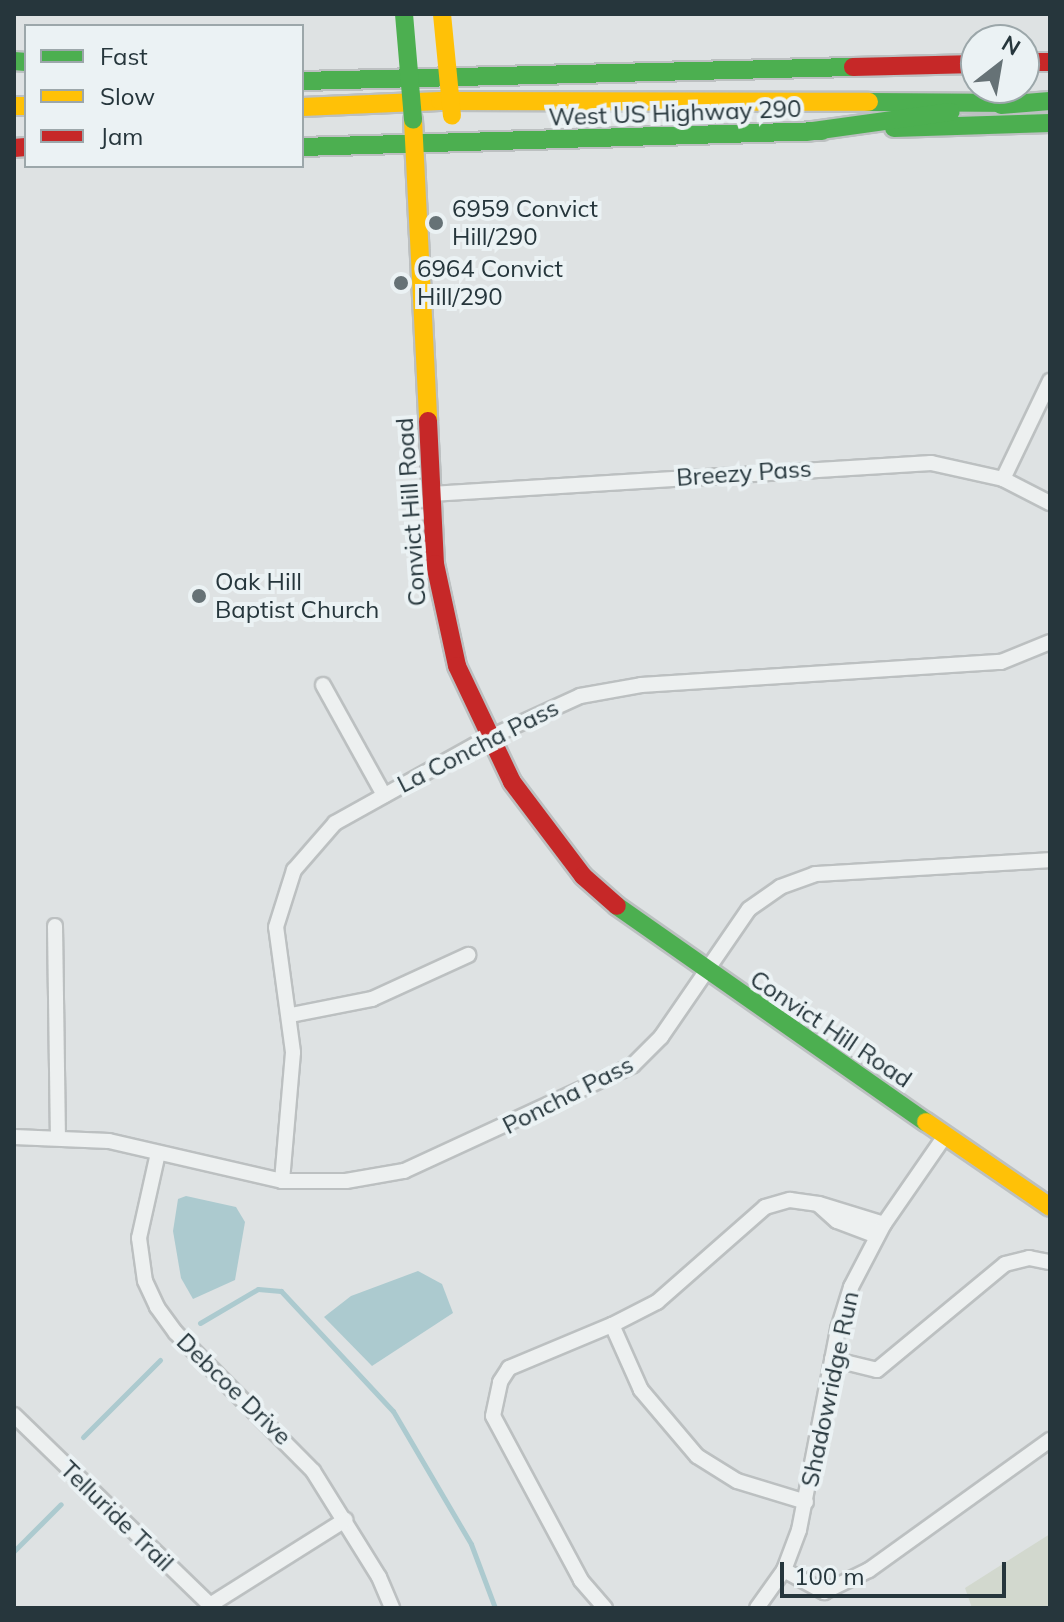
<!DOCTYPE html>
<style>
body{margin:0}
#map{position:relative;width:1064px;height:1622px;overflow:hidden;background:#dee2e3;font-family:Mulish,sans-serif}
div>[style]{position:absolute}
.green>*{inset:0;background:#d2d8ce}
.water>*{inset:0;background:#accacf}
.stream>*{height:5px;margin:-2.5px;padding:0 2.5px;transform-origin:2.5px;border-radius:2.5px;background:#accacf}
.roads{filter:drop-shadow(2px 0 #bcc0c1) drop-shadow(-2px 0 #bcc0c1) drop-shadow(0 2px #bcc0c1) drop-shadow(0 -2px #bcc0c1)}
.street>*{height:14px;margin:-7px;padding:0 7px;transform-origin:7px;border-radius:7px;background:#edf0f0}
.fast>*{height:18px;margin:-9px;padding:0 9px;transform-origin:9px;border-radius:9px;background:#4caf50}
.slow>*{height:18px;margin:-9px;padding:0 9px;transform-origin:9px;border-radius:9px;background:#ffc107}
.jam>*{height:18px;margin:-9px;padding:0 9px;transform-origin:9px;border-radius:9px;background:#c62828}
.fast-bridge>*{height:18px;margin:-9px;padding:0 9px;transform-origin:9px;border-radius:9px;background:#4caf50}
.slow-bridge>*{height:18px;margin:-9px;padding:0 9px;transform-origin:9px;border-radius:9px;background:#ffc107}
.dots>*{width:22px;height:22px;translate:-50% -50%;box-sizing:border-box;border:4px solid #ebf2f4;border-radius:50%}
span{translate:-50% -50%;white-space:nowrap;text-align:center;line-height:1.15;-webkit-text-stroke:8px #ebf2f4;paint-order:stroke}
.street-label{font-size:24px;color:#26363c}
.poi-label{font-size:24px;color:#26363c}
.left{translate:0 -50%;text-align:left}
.frame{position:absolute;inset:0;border:16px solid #26363c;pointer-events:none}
.legend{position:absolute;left:24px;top:24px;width:280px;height:144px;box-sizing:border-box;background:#ebf2f4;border:2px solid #9ca7aa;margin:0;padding:10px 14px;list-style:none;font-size:24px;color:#26363c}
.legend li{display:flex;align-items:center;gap:16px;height:40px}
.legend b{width:40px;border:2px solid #9ca7aa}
.north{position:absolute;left:960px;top:24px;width:80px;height:80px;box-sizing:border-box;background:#ebf2f4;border:2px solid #9ca7aa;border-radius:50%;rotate:31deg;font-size:22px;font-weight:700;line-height:32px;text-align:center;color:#26363c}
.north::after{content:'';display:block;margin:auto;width:28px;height:36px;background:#667276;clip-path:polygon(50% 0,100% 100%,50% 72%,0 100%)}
.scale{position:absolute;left:780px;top:1562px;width:226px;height:36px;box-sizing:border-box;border:4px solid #26363c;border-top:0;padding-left:10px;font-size:24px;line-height:28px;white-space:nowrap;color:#26363c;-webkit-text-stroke:6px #ebf2f4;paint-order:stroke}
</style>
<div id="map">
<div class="green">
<div style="clip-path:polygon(1050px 1534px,1050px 1608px,972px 1608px,965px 1588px)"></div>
</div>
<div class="water">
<div style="clip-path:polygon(186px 1196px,236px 1207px,245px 1222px,235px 1280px,193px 1299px,181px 1278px,173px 1231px,178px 1199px)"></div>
<div style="clip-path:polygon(418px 1271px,442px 1284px,453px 1313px,372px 1366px,324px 1317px,351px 1296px)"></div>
</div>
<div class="stream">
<div style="left:200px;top:1323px;width:67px;rotate:-30.4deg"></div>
<div style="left:258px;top:1289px;width:23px;rotate:5deg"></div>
<div style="left:281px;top:1291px;width:164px;rotate:47deg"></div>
<div style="left:393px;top:1411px;width:154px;rotate:59.6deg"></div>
<div style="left:471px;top:1544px;width:68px;rotate:69.4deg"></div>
<div style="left:83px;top:1437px;width:109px;rotate:-45deg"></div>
<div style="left:14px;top:1551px;width:66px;rotate:-45deg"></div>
</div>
<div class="roads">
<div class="street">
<div style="left:1003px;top:479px;width:109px;rotate:-64.4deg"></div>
<div style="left:431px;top:494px;width:501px;rotate:-3.55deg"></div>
<div style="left:931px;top:463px;width:74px;rotate:12.5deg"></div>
<div style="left:1003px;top:479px;width:53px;rotate:27.1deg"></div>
<div style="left:323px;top:685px;width:126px;rotate:61deg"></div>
<div style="left:55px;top:926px;width:210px;rotate:89.2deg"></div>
<div style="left:291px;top:1015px;width:83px;rotate:-11.2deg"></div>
<div style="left:372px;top:999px;width:106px;rotate:-24.6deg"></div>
<div style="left:14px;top:1137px;width:95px;rotate:2.4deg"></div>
<div style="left:109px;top:1141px;width:178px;rotate:13deg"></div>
<div style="left:282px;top:1181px;width:64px"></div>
<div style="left:346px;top:1181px;width:59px;rotate:-9.8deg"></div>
<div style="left:404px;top:1171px;width:252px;rotate:-24.8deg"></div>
<div style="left:633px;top:1065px;width:40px;rotate:-45deg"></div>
<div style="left:661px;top:1037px;width:155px;rotate:-55.5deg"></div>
<div style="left:749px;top:909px;width:38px;rotate:-35deg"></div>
<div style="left:780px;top:887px;width:37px;rotate:-20deg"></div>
<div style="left:815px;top:874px;width:235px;rotate:-3.4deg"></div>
<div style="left:158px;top:1153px;width:87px;rotate:102.6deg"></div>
<div style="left:139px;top:1238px;width:43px;rotate:82.1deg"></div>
<div style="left:145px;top:1281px;width:29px;rotate:65deg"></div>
<div style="left:157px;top:1307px;width:32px;rotate:54deg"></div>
<div style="left:176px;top:1333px;width:194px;rotate:45.2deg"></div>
<div style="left:313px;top:1471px;width:125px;rotate:58.1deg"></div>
<div style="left:379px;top:1577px;width:34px;rotate:67deg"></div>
<div style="left:282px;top:1181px;width:129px;rotate:-85.1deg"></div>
<div style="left:293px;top:1052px;width:126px;rotate:-97.7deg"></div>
<div style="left:276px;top:927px;width:60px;rotate:-72.5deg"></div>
<div style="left:294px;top:870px;width:62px;rotate:-48.9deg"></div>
<div style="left:335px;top:823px;width:175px;rotate:-29.1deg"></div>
<div style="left:488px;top:738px;width:101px;rotate:-24.5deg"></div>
<div style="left:580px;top:696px;width:62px;rotate:-10.2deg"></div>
<div style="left:641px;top:685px;width:361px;rotate:-3.7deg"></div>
<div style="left:1001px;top:662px;width:53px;rotate:-22.2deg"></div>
<div style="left:819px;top:1205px;width:24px;rotate:42deg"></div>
<div style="left:837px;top:1221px;width:43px;rotate:20.6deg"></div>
<div style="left:832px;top:1359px;width:46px;rotate:13.7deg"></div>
<div style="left:877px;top:1370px;width:166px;rotate:-39.6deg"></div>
<div style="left:1005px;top:1264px;width:25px;rotate:-14deg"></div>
<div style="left:1029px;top:1258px;width:21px;rotate:11deg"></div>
<div style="left:14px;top:1415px;width:273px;rotate:44.1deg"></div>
<div style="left:210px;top:1605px;width:160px;rotate:-32.2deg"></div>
<div style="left:806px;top:1502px;width:72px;rotate:-163.1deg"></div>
<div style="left:737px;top:1481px;width:47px;rotate:-148deg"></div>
<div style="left:697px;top:1456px;width:87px;rotate:-130.3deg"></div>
<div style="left:641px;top:1390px;width:71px;rotate:-114deg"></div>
<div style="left:612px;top:1325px;width:51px;rotate:-27.1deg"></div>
<div style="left:657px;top:1302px;width:144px;rotate:-41.3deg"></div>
<div style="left:765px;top:1207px;width:26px;rotate:-16deg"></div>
<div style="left:790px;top:1200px;width:29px;rotate:8deg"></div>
<div style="left:819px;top:1204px;width:68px;rotate:17.1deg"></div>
<div style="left:784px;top:1570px;width:46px;rotate:28.8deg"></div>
<div style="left:824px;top:1592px;width:50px;rotate:-26.1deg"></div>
<div style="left:869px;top:1570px;width:223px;rotate:-35.7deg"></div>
<div style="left:605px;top:1608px;width:37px;rotate:-131deg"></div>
<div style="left:581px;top:1580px;width:186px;rotate:-118.2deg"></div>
<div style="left:493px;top:1416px;width:35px;rotate:-78deg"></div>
<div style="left:500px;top:1382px;width:17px;rotate:-57deg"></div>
<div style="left:509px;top:1368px;width:112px;rotate:-22.7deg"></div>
<div style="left:757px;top:1608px;width:47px;rotate:-54.6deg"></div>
<div style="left:784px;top:1570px;width:43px;rotate:-69.4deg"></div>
<div style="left:799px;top:1530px;width:205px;rotate:-79deg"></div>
<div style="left:838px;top:1329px;width:44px;rotate:-72.8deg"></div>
<div style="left:851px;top:1287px;width:71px;rotate:-62.4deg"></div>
<div style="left:884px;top:1224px;width:107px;rotate:-55.3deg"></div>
</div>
<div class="fast">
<div style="left:14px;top:61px;width:12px;rotate:5deg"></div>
<div style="left:302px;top:81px;width:551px;rotate:-1.46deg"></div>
<div style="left:869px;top:102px;width:149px;rotate:0.4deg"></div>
<div style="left:1001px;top:105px;width:49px;rotate:-4.7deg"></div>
<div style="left:894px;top:128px;width:156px;rotate:-1.8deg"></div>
<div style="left:806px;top:132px;width:146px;rotate:-7.9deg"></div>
<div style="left:302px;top:147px;width:520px;rotate:-1.76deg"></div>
<div style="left:617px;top:906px;width:377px;rotate:35deg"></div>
</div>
<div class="slow">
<div style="left:14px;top:106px;width:12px"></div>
<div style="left:302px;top:107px;width:138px;rotate:-2.5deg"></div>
<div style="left:440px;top:101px;width:429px;rotate:0.1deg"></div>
<div style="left:413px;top:120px;width:301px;rotate:87.1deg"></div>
<div style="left:926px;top:1122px;width:150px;rotate:34.4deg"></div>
</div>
<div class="jam">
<div style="left:1024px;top:62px;width:26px"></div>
<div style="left:853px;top:67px;width:123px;rotate:-1.4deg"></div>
<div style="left:14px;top:148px;width:12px;rotate:-5deg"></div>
<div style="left:428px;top:421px;width:143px;rotate:87.2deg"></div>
<div style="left:435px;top:564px;width:104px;rotate:77.8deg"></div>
<div style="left:457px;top:666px;width:128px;rotate:64.6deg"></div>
<div style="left:512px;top:782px;width:118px;rotate:52.9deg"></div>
<div style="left:583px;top:876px;width:45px;rotate:41.4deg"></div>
</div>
</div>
<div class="fast-bridge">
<div style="left:404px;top:14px;width:106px;rotate:85.1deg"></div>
</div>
<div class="slow-bridge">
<div style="left:442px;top:14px;width:102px;rotate:84.4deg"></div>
</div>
<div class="dots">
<div style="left:436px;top:223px;background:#667276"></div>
<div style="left:401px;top:283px;background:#667276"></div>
<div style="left:199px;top:596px;background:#667276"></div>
</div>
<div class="street-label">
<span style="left:675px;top:113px;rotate:-2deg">West US Highway 290</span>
<span style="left:744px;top:473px;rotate:-4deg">Breezy Pass</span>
<span style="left:411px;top:512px;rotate:-94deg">Convict Hill Road</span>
<span style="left:478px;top:746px;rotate:-27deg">La Concha Pass</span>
<span style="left:831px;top:1029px;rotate:34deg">Convict Hill Road</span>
<span style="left:568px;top:1095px;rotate:-27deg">Poncha Pass</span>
<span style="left:234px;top:1389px;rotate:44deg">Debcoe Drive</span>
<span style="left:830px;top:1389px;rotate:-78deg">Shadowridge Run</span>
<span style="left:117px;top:1516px;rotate:44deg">Telluride Trail</span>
</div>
<div class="poi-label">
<span class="left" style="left:452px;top:223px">6959 Convict<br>Hill/290</span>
<span class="left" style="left:417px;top:283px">6964 Convict<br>Hill/290</span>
<span class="left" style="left:215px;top:596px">Oak Hill<br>Baptist Church</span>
</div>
<div class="frame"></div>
<ul class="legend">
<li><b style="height:10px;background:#4caf50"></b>Fast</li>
<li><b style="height:10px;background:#ffc107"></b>Slow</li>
<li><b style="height:10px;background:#c62828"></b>Jam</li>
</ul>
<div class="north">N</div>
<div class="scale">100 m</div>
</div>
